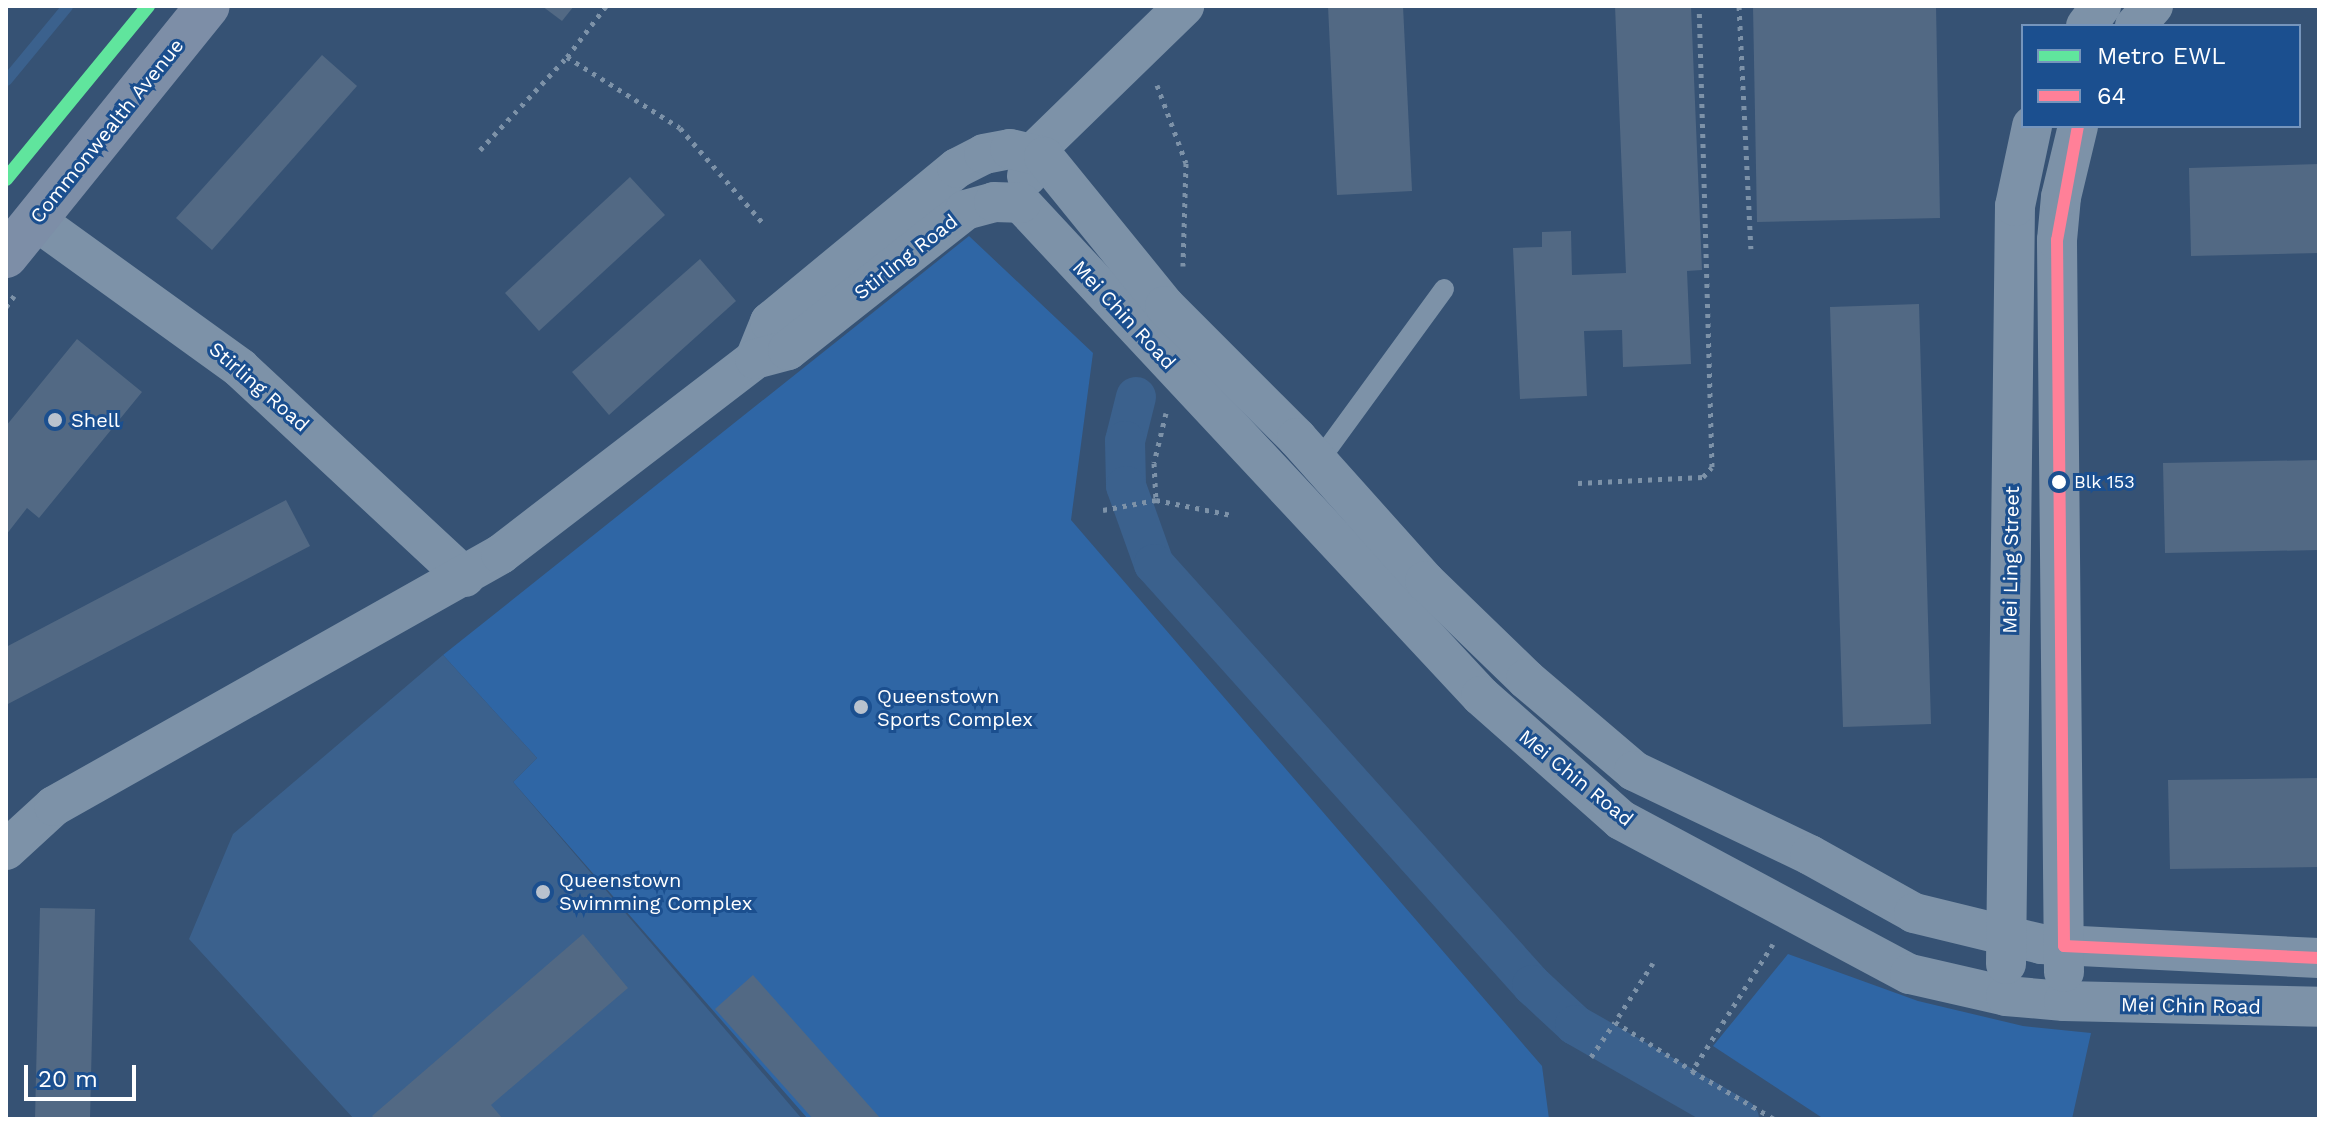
<!DOCTYPE html>
<style>
body{margin:0}
#map{position:relative;width:2325px;height:1125px;overflow:hidden;background:#365274;font-family:"Work Sans",sans-serif}
div>[style]{position:absolute}
.green>*{inset:0;background:#2f66a5}
.water>*{inset:0;background:#3b618d}
.stream>*{height:11px;margin:-5.5px;padding:0 5.5px;transform-origin:5.5px;border-radius:5.5px;background:#3b618d}
.canal>*{height:40px;margin:-20px;padding:0 20px;transform-origin:20px;border-radius:20px;background:#3b618d}
.building>*{inset:0;background:#526984}
.path>*{height:5px;margin-top:-2.5px;transform-origin:0;background:repeating-linear-gradient(90deg,#7d92a8 0 4px,transparent 0 10px)}
.service>*{height:20px;margin:-10px;padding:0 10px;transform-origin:10px;border-radius:10px;background:#7d92a8}
.minor>*{height:40px;margin:-20px;padding:0 20px;transform-origin:20px;border-radius:20px;background:#7d92a8}
.primary>*{height:44px;margin:-22px;padding:0 22px;transform-origin:22px;border-radius:22px;background:#7d8ea7}
.bus-1>*{height:12px;margin:-6px;padding:0 6px;transform-origin:6px;border-radius:6px;background:#ff8098}
.metro-1>*{height:14px;margin:-7px;padding:0 7px;transform-origin:7px;border-radius:7px;background:#60e59d}
.dots>*{width:22px;height:22px;translate:-50% -50%;box-sizing:border-box;border:4px solid #1b4f8f;border-radius:50%}
span{translate:-50% -50%;white-space:nowrap;text-align:center;line-height:1.15;-webkit-text-stroke:6px #1b4f8f;paint-order:stroke}
.bus-label{font-size:18px;color:#fff}
.left{translate:0 -50%;text-align:left}
.street-label{font-size:20px;color:#fff}
.poi-label{font-size:20px;color:#fff}
.frame{position:absolute;inset:0;border:8px solid #fff;pointer-events:none}
.legend{position:absolute;left:2021px;top:24px;width:280px;height:104px;box-sizing:border-box;background:#1b4f8f;border:2px solid #7695bc;margin:0;padding:10px 14px;list-style:none;font-size:24px;color:#fff}
.legend li{display:flex;align-items:center;gap:16px;height:40px}
.legend b{width:40px;border:2px solid #7695bc}
.scale{position:absolute;left:24px;top:1065px;width:112px;height:36px;box-sizing:border-box;border:4px solid #fff;border-top:0;padding-left:10px;font-size:24px;line-height:28px;white-space:nowrap;color:#fff;-webkit-text-stroke:6px #1b4f8f;paint-order:stroke}
</style>
<div id="map">
<div class="green">
<div style="clip-path:polygon(969px 236px,1093px 353px,1071px 520px,1542px 1066px,1549px 1119px,808px 1119px,513px 782px,537px 758px,443px 655px)"></div>
<div style="clip-path:polygon(1788px 954px,1918px 1001px,2023px 1026px,2091px 1033px,2072px 1119px,1824px 1119px,1713px 1046px)"></div>
</div>
<div class="water">
<div style="clip-path:polygon(443px 655px,537px 758px,513px 782px,802px 1119px,354px 1119px,189px 939px,233px 834px)"></div>
</div>
<div class="stream">
<div style="left:6px;top:80px;width:96px;rotate:-50.5deg"></div>
</div>
<div class="canal">
<div style="left:1136px;top:397px;width:45px;rotate:104deg"></div>
<div style="left:1125px;top:441px;width:45px;rotate:88.7deg"></div>
<div style="left:1126px;top:486px;width:83px;rotate:70.3deg"></div>
<div style="left:1154px;top:564px;width:566px;rotate:48.08deg"></div>
<div style="left:1532px;top:985px;width:59px;rotate:42.9deg"></div>
<div style="left:1575px;top:1025px;width:189px;rotate:29.8deg"></div>
</div>
<div class="building">
<div style="clip-path:polygon(542px 6px,574px 6px,562px 21px)"></div>
<div style="clip-path:polygon(1328px 6px,1403px 6px,1412px 191px,1337px 195px)"></div>
<div style="clip-path:polygon(1615px 6px,1691px 6px,1702px 270px,1687px 271px,1691px 364px,1623px 367px,1622px 330px,1584px 331px,1587px 396px,1520px 399px,1513px 248px,1542px 247px,1542px 232px,1571px 231px,1572px 275px,1626px 273px)"></div>
<div style="clip-path:polygon(1753px 6px,1936px 6px,1940px 218px,1757px 222px)"></div>
<div style="clip-path:polygon(322px 55px,357px 86px,212px 250px,176px 218px)"></div>
<div style="clip-path:polygon(2319px 164px,2319px 253px,2191px 256px,2189px 168px)"></div>
<div style="clip-path:polygon(630px 177px,665px 215px,539px 331px,505px 293px)"></div>
<div style="clip-path:polygon(700px 259px,736px 301px,609px 415px,572px 372px)"></div>
<div style="clip-path:polygon(1919px 304px,1931px 724px,1843px 727px,1830px 307px)"></div>
<div style="clip-path:polygon(77px 339px,142px 392px,39px 518px,27px 508px,6px 535px,6px 426px)"></div>
<div style="clip-path:polygon(2319px 460px,2319px 550px,2165px 553px,2163px 463px)"></div>
<div style="clip-path:polygon(286px 500px,310px 546px,6px 705px,6px 647px)"></div>
<div style="clip-path:polygon(2319px 778px,2319px 867px,2170px 869px,2168px 780px)"></div>
<div style="clip-path:polygon(40px 908px,95px 909px,90px 1119px,35px 1119px)"></div>
<div style="clip-path:polygon(583px 934px,628px 988px,491px 1105px,503px 1119px,375px 1119px,372px 1116px)"></div>
<div style="clip-path:polygon(753px 975px,881px 1119px,813px 1119px,715px 1009px)"></div>
</div>
<div class="path">
<div style="left:1739px;top:6px;width:243px;rotate:87.2deg"></div>
<div style="left:567px;top:57px;width:64px;rotate:-52.6deg"></div>
<div style="left:1157px;top:85px;width:83px;rotate:69.6deg"></div>
<div style="left:1186px;top:163px;width:103px;rotate:91.7deg"></div>
<div style="left:480px;top:150px;width:127px;rotate:-46.9deg"></div>
<div style="left:567px;top:57px;width:133px;rotate:32.1deg"></div>
<div style="left:680px;top:128px;width:125px;rotate:48.9deg"></div>
<div style="left:6px;top:307px;width:14px;rotate:-54deg"></div>
<div style="left:1166px;top:413px;width:51px;rotate:103.5deg"></div>
<div style="left:1154px;top:463px;width:37px;rotate:87deg"></div>
<div style="left:1156px;top:500px;width:77px;rotate:11.2deg"></div>
<div style="left:1578px;top:483px;width:125px;rotate:-2.7deg"></div>
<div style="left:1703px;top:477px;width:13px;rotate:-48deg"></div>
<div style="left:1712px;top:467px;width:461px;rotate:-91.6deg"></div>
<div style="left:1103px;top:510px;width:54px;rotate:-10.7deg"></div>
<div style="left:1773px;top:944px;width:151px;rotate:122.5deg"></div>
<div style="left:1692px;top:1071px;width:95px;rotate:30.3deg"></div>
<div style="left:1653px;top:963px;width:70px;rotate:122.8deg"></div>
<div style="left:1615px;top:1022px;width:92px;rotate:32.1deg"></div>
<div style="left:1591px;top:1057px;width:42px;rotate:-55.6deg"></div>
</div>
<div class="service">
<div style="left:1315px;top:466px;width:219px;rotate:-53.9deg"></div>
</div>
<div class="minor">
<div style="left:2086px;top:26px;width:25px;rotate:-53deg"></div>
<div style="left:2135px;top:26px;width:27px;rotate:-48deg"></div>
<div style="left:1027px;top:176px;width:24px;rotate:-75deg"></div>
<div style="left:1033px;top:153px;width:211px;rotate:-44.2deg"></div>
<div style="left:1021px;top:203px;width:674px;rotate:46.98deg"></div>
<div style="left:1481px;top:696px;width:187px;rotate:41.5deg"></div>
<div style="left:1621px;top:820px;width:327px;rotate:28.1deg"></div>
<div style="left:1910px;top:974px;width:98px;rotate:12.9deg"></div>
<div style="left:2006px;top:996px;width:58px;rotate:4.9deg"></div>
<div style="left:2064px;top:1001px;width:255px;rotate:1.3deg"></div>
<div style="left:35px;top:220px;width:253px;rotate:35.8deg"></div>
<div style="left:240px;top:368px;width:307px;rotate:42.9deg"></div>
<div style="left:755px;top:359px;width:40px;rotate:-68deg"></div>
<div style="left:770px;top:322px;width:242px;rotate:-39.5deg"></div>
<div style="left:957px;top:168px;width:30px;rotate:-27deg"></div>
<div style="left:984px;top:154px;width:26px;rotate:-11deg"></div>
<div style="left:1010px;top:149px;width:35px;rotate:13deg"></div>
<div style="left:1044px;top:157px;width:192px;rotate:50.9deg"></div>
<div style="left:1165px;top:306px;width:187px;rotate:45deg"></div>
<div style="left:1297px;top:438px;width:192px;rotate:48.2deg"></div>
<div style="left:1425px;top:581px;width:141px;rotate:44.1deg"></div>
<div style="left:1526px;top:679px;width:142px;rotate:40.4deg"></div>
<div style="left:1634px;top:771px;width:195px;rotate:25.5deg"></div>
<div style="left:1810px;top:855px;width:119px;rotate:29.1deg"></div>
<div style="left:1914px;top:913px;width:131px;rotate:13.7deg"></div>
<div style="left:2041px;top:944px;width:278px;rotate:2.9deg"></div>
<div style="left:6px;top:850px;width:65px;rotate:-42.5deg"></div>
<div style="left:54px;top:806px;width:513px;rotate:-29.41deg"></div>
<div style="left:501px;top:554px;width:320px;rotate:-37.5deg"></div>
<div style="left:755px;top:359px;width:34px;rotate:-15deg"></div>
<div style="left:788px;top:350px;width:226px;rotate:-38.3deg"></div>
<div style="left:965px;top:210px;width:30px;rotate:-15deg"></div>
<div style="left:994px;top:202px;width:27px;rotate:2deg"></div>
<div style="left:2006px;top:964px;width:758px;rotate:-89.32deg"></div>
<div style="left:2015px;top:206px;width:82px;rotate:-78deg"></div>
<div style="left:2064px;top:972px;width:732px;rotate:-90.55deg"></div>
<div style="left:2057px;top:240px;width:43px;rotate:-84.7deg"></div>
<div style="left:2061px;top:197px;width:73px;rotate:-76.5deg"></div>
</div>
<div class="primary">
<div style="left:6px;top:256px;width:321px;rotate:-51.1deg"></div>
</div>
<div class="bus-1">
<div style="left:2078px;top:126px;width:116px;rotate:100.4deg"></div>
<div style="left:2057px;top:240px;width:706px;rotate:89.43deg"></div>
<div style="left:2064px;top:946px;width:255px;rotate:2.7deg"></div>
</div>
<div class="metro-1">
<div style="left:6px;top:179px;width:224px;rotate:-50.6deg"></div>
</div>
<div class="dots">
<div style="left:55px;top:420px;background:#b9c2ce"></div>
<div style="left:2059px;top:482px;background:#fff"></div>
<div style="left:861px;top:707px;background:#b9c2ce"></div>
<div style="left:543px;top:892px;background:#b9c2ce"></div>
</div>
<div class="bus-label">
<span class="left" style="left:2074px;top:482px">Blk 153</span>
</div>
<div class="street-label">
<span style="left:107px;top:131px;rotate:-51deg">Commonwealth Avenue</span>
<span style="left:906px;top:257px;rotate:-38deg">Stirling Road</span>
<span style="left:1124px;top:315px;rotate:47deg">Mei Chin Road</span>
<span style="left:259px;top:387px;rotate:41deg">Stirling Road</span>
<span style="left:2011px;top:560px;rotate:-89deg">Mei Ling Street</span>
<span style="left:1576px;top:778px;rotate:39deg">Mei Chin Road</span>
<span style="left:2191px;top:1006px;rotate:1deg">Mei Chin Road</span>
</div>
<div class="poi-label">
<span class="left" style="left:71px;top:420px">Shell</span>
<span class="left" style="left:877px;top:708px">Queenstown<br>Sports Complex</span>
<span class="left" style="left:559px;top:892px">Queenstown<br>Swimming Complex</span>
</div>
<div class="frame"></div>
<ul class="legend">
<li><b style="height:10px;background:#60e59d"></b>Metro EWL</li>
<li><b style="height:10px;background:#ff8098"></b>64</li>
</ul>
<div class="scale">20 m</div>
</div>
